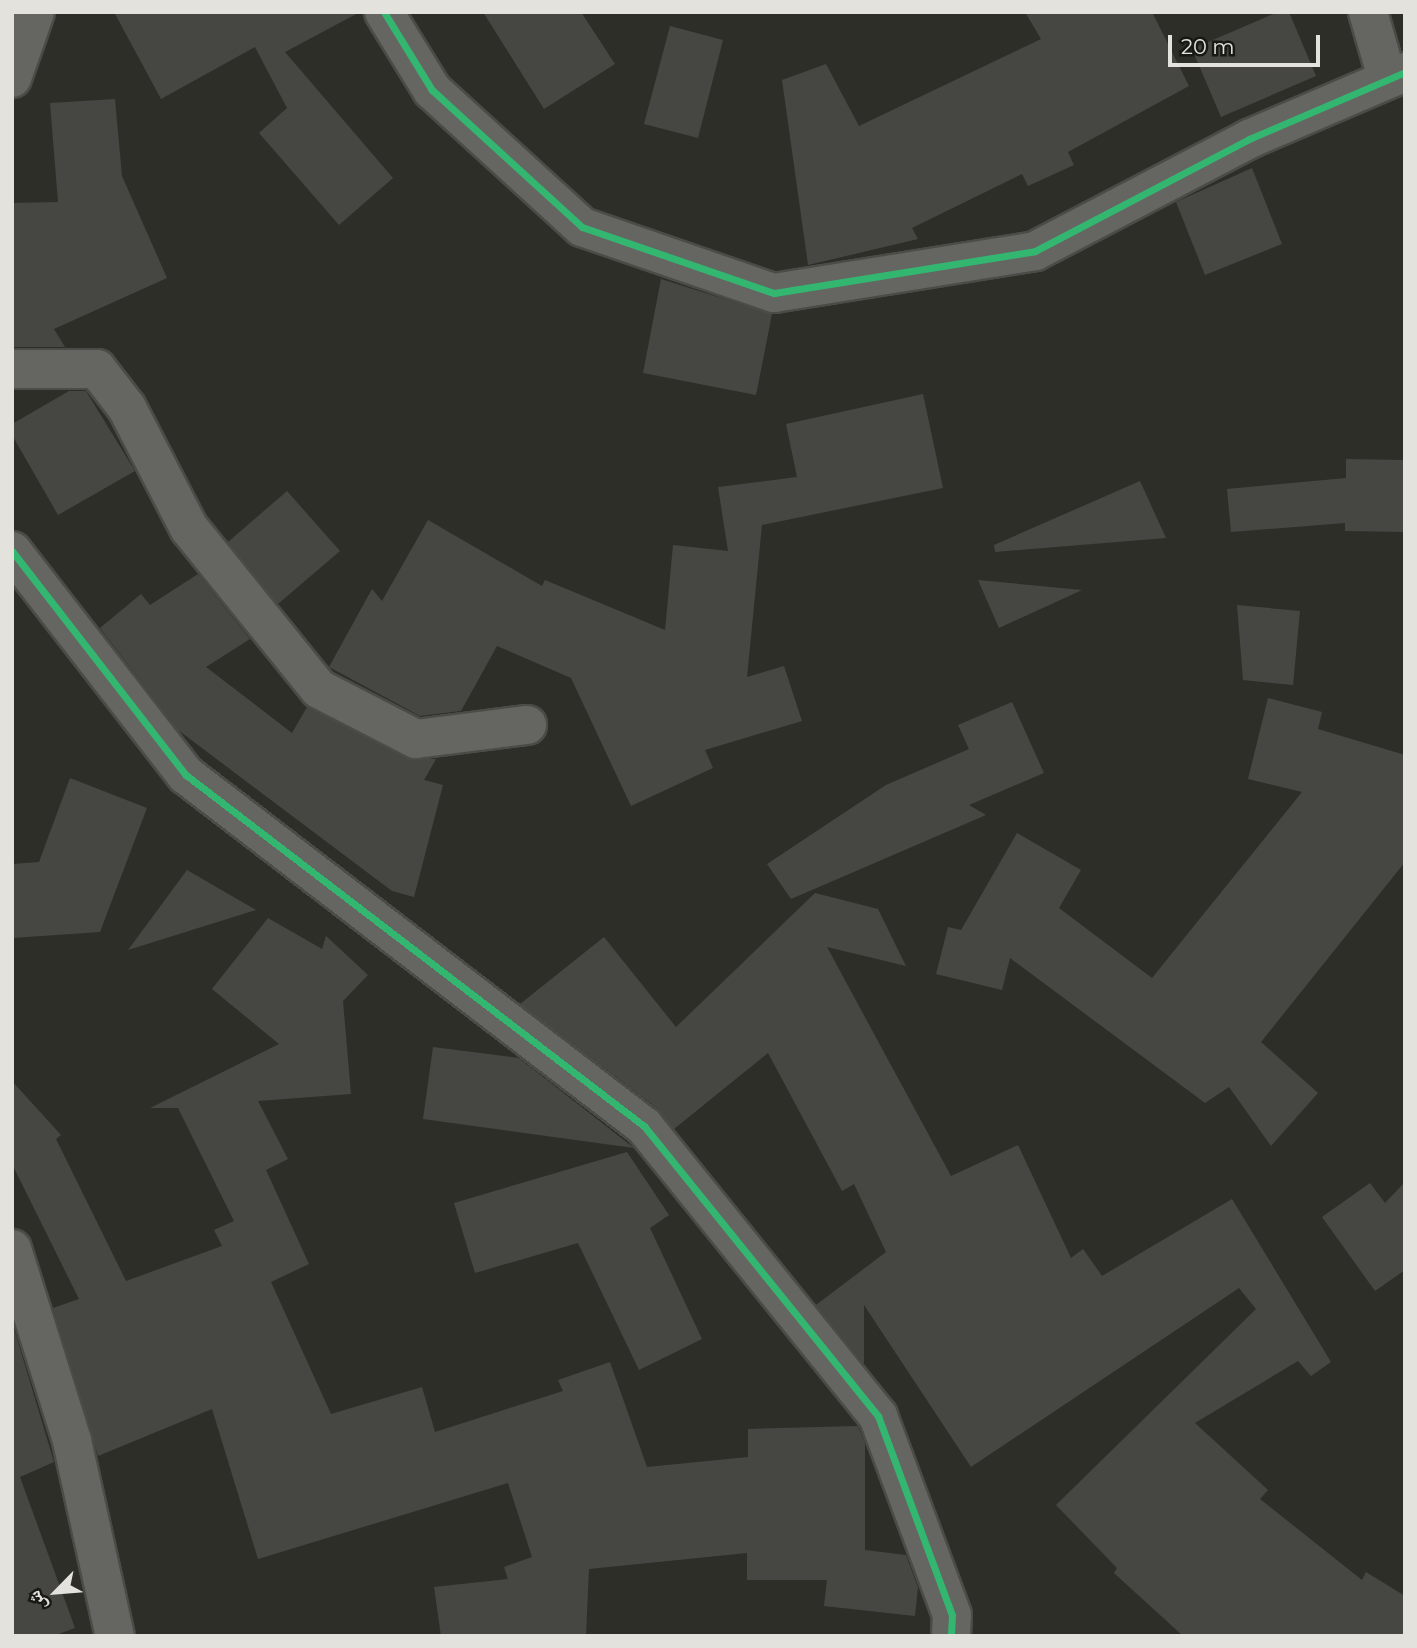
<!DOCTYPE html>
<meta charset="utf-8">
<style>
body{margin:0}
#map{position:relative;width:1417px;height:1648px;overflow:hidden;background:#2e2e29;font-family:Montserrat,"Noto Naskh Arabic",sans-serif}
div>[style]{position:absolute}
.building>*{inset:0;background:#464643}
.roads{filter:drop-shadow(2px 0 #4b4b47) drop-shadow(-2px 0 #4b4b47) drop-shadow(0 2px #4b4b47) drop-shadow(0 -2px #4b4b47)}
.minor>*{height:38px;margin:-19px;padding:0 19px;transform-origin:19px;border-radius:19px;background:#656562}
.cycleway>*{height:7px;margin:-3.5px;padding:0 3.5px;transform-origin:3.5px;border-radius:3.5px;background:#33b770}
span{translate:-50% -50%;white-space:nowrap;text-align:center;line-height:1.15;-webkit-text-stroke:6px #181814;paint-order:stroke}
.frame{position:absolute;inset:0;border:14px solid #e3e2dd;pointer-events:none}
.north{position:absolute;left:21px;top:1557px;width:70px;height:70px;-webkit-text-stroke:5px #181814;paint-order:stroke;rotate:245deg;font-size:19px;font-weight:700;line-height:28px;text-align:center;color:#e3e2dd}
.north::after{content:'';display:block;margin:auto;width:24px;height:32px;background:#e3e2dd;clip-path:polygon(50% 0,100% 100%,50% 72%,0 100%)}
.scale{position:absolute;left:1168px;top:35px;width:152px;height:32px;box-sizing:border-box;border:4px solid #e3e2dd;border-top:0;padding-left:9px;font-size:21px;line-height:24px;white-space:nowrap;color:#e3e2dd;-webkit-text-stroke:5px #181814;paint-order:stroke}
</style>
<div id="map">
<div class="building">
<div style="clip-path:polygon(114px 12px,360px 12px,285px 52px,393px 178px,339px 225px,259px 133px,287px 108px,255px 47px,161px 99px)"></div>
<div style="clip-path:polygon(483px 12px,581px 12px,615px 64px,544px 109px)"></div>
<div style="clip-path:polygon(1025px 12px,1152px 12px,1189px 86px,1068px 152px,1074px 165px,1028px 186px,1022px 174px,912px 228px,918px 239px,808px 265px,782px 80px,826px 64px,859px 126px,1041px 39px)"></div>
<div style="clip-path:polygon(1278px 12px,1289px 12px,1316px 76px,1221px 117px,1192px 49px)"></div>
<div style="clip-path:polygon(670px 26px,723px 40px,698px 138px,644px 124px)"></div>
<div style="clip-path:polygon(115px 99px,122px 176px,167px 278px,54px 329px,65px 347px,12px 347px,12px 203px,58px 202px,50px 103px)"></div>
<div style="clip-path:polygon(1252px 168px,1282px 244px,1205px 275px,1176px 202px)"></div>
<div style="clip-path:polygon(661px 279px,772px 314px,756px 395px,643px 373px)"></div>
<div style="clip-path:polygon(69px 391px,86px 391px,135px 471px,58px 515px,12px 435px,12px 424px)"></div>
<div style="clip-path:polygon(923px 394px,943px 488px,762px 525px,747px 677px,784px 666px,802px 721px,705px 750px,713px 768px,631px 806px,571px 678px,497px 646px,461px 711px,420px 716px,329px 667px,372px 589px,382px 601px,428px 520px,542px 586px,545px 580px,665px 630px,673px 545px,728px 551px,718px 487px,797px 477px,786px 424px)"></div>
<div style="clip-path:polygon(1346px 459px,1405px 460px,1405px 532px,1345px 531px,1345px 523px,1231px 532px,1227px 489px,1346px 478px)"></div>
<div style="clip-path:polygon(1140px 481px,1166px 538px,995px 552px,994px 545px)"></div>
<div style="clip-path:polygon(287px 491px,340px 551px,278px 604px,228px 542px)"></div>
<div style="clip-path:polygon(198px 574px,250px 639px,206px 667px,292px 733px,307px 707px,406px 758px,436px 759px,424px 780px,443px 785px,414px 897px,392px 891px,178px 730px,100px 628px,141px 594px,150px 605px)"></div>
<div style="clip-path:polygon(978px 580px,1082px 590px,999px 628px)"></div>
<div style="clip-path:polygon(1237px 605px,1300px 611px,1293px 685px,1243px 680px)"></div>
<div style="clip-path:polygon(1268px 698px,1322px 712px,1318px 729px,1405px 755px,1405px 862px,1261px 1042px,1318px 1093px,1271px 1146px,1229px 1087px,1205px 1103px,1010px 958px,1002px 990px,936px 974px,948px 927px,961px 930px,1017px 833px,1081px 870px,1059px 908px,1152px 978px,1302px 792px,1248px 779px)"></div>
<div style="clip-path:polygon(1012px 702px,1044px 773px,969px 805px,986px 815px,791px 899px,767px 864px,886px 785px,969px 749px,958px 725px)"></div>
<div style="clip-path:polygon(70px 778px,147px 808px,100px 932px,12px 938px,12px 864px,39px 862px)"></div>
<div style="clip-path:polygon(187px 870px,256px 910px,128px 950px)"></div>
<div style="clip-path:polygon(815px 893px,878px 909px,906px 966px,827px 947px,951px 1176px,1018px 1145px,1071px 1258px,1083px 1249px,1102px 1276px,1232px 1199px,1331px 1362px,1311px 1376px,1298px 1361px,1195px 1423px,1268px 1490px,1260px 1499px,1362px 1580px,1366px 1572px,1405px 1596px,1405px 1636px,1183px 1636px,1114px 1573px,1117px 1568px,1056px 1505px,1256px 1309px,1239px 1288px,971px 1467px,864px 1305px,864px 1364px,816px 1305px,886px 1252px,854px 1184px,842px 1191px,768px 1053px,674px 1129px,658px 1109px,520px 1004px,604px 937px,676px 1027px)"></div>
<div style="clip-path:polygon(268px 918px,322px 949px,326px 936px,368px 975px,343px 1001px,351px 1094px,258px 1101px,288px 1159px,266px 1170px,309px 1264px,271px 1282px,331px 1414px,422px 1387px,435px 1432px,563px 1391px,558px 1380px,610px 1362px,647px 1467px,748px 1457px,748px 1429px,858px 1426px,865px 1443px,865px 1550px,906px 1555px,918px 1587px,915px 1616px,824px 1606px,827px 1580px,747px 1580px,747px 1553px,589px 1569px,586px 1636px,441px 1636px,434px 1587px,508px 1579px,504px 1567px,532px 1557px,508px 1483px,258px 1559px,212px 1409px,98px 1456px,53px 1308px,79px 1299px,12px 1164px,12px 1081px,61px 1135px,56px 1139px,126px 1281px,222px 1246px,214px 1230px,234px 1221px,178px 1108px,150px 1108px,279px 1044px,212px 989px)"></div>
<div style="clip-path:polygon(433px 1047px,519px 1058px,634px 1148px,423px 1119px)"></div>
<div style="clip-path:polygon(627px 1152px,669px 1215px,650px 1228px,702px 1339px,639px 1370px,578px 1243px,475px 1273px,454px 1203px)"></div>
<div style="clip-path:polygon(1405px 1182px,1405px 1270px,1375px 1291px,1322px 1217px,1370px 1183px,1385px 1203px)"></div>
<div style="clip-path:polygon(13px 1325px,54px 1462px,20px 1477px,75px 1628px,53px 1636px,12px 1636px)"></div>
</div>
<div class="roads">
<div class="minor">
<div style="left:384px;top:12px;width:92px;rotate:58.4deg"></div>
<div style="left:432px;top:90px;width:203px;rotate:42.4deg"></div>
<div style="left:582px;top:227px;width:203px;rotate:19deg"></div>
<div style="left:774px;top:293px;width:264px;rotate:-9.1deg"></div>
<div style="left:1035px;top:251px;width:242px;rotate:-27.6deg"></div>
<div style="left:1249px;top:139px;width:170px;rotate:-23.2deg"></div>
<div style="left:1368px;top:12px;width:69px;rotate:73.9deg"></div>
<div style="left:12px;top:78px;width:70px;rotate:-70.8deg"></div>
<div style="left:12px;top:369px;width:85px"></div>
<div style="left:97px;top:369px;width:49px;rotate:52.4deg"></div>
<div style="left:127px;top:408px;width:135px;rotate:62.7deg"></div>
<div style="left:189px;top:528px;width:207px;rotate:51.1deg"></div>
<div style="left:319px;top:689px;width:109px;rotate:27.3deg"></div>
<div style="left:416px;top:739px;width:112px;rotate:-7.2deg"></div>
<div style="left:12px;top:551px;width:284px;rotate:52.2deg"></div>
<div style="left:186px;top:775px;width:577px;rotate:37.47deg"></div>
<div style="left:644px;top:1126px;width:373px;rotate:51.1deg"></div>
<div style="left:878px;top:1416px;width:212px;rotate:69.6deg"></div>
<div style="left:952px;top:1615px;width:21px;rotate:93deg"></div>
<div style="left:12px;top:1249px;width:201px;rotate:72.6deg"></div>
<div style="left:72px;top:1441px;width:200px;rotate:77.6deg"></div>
</div>
</div>
<div class="cycleway">
<div style="left:384px;top:12px;width:92px;rotate:58.4deg"></div>
<div style="left:432px;top:90px;width:203px;rotate:42.4deg"></div>
<div style="left:582px;top:227px;width:203px;rotate:19deg"></div>
<div style="left:774px;top:293px;width:264px;rotate:-9.1deg"></div>
<div style="left:1035px;top:251px;width:242px;rotate:-27.6deg"></div>
<div style="left:1249px;top:139px;width:170px;rotate:-23.2deg"></div>
<div style="left:12px;top:551px;width:284px;rotate:52.2deg"></div>
<div style="left:186px;top:775px;width:577px;rotate:37.47deg"></div>
<div style="left:644px;top:1126px;width:373px;rotate:51.1deg"></div>
<div style="left:878px;top:1416px;width:212px;rotate:69.6deg"></div>
<div style="left:952px;top:1615px;width:21px;rotate:93deg"></div>
</div>
<div class="frame"></div>
<div class="north">ش</div>
<div class="scale">20 m</div>
</div>
